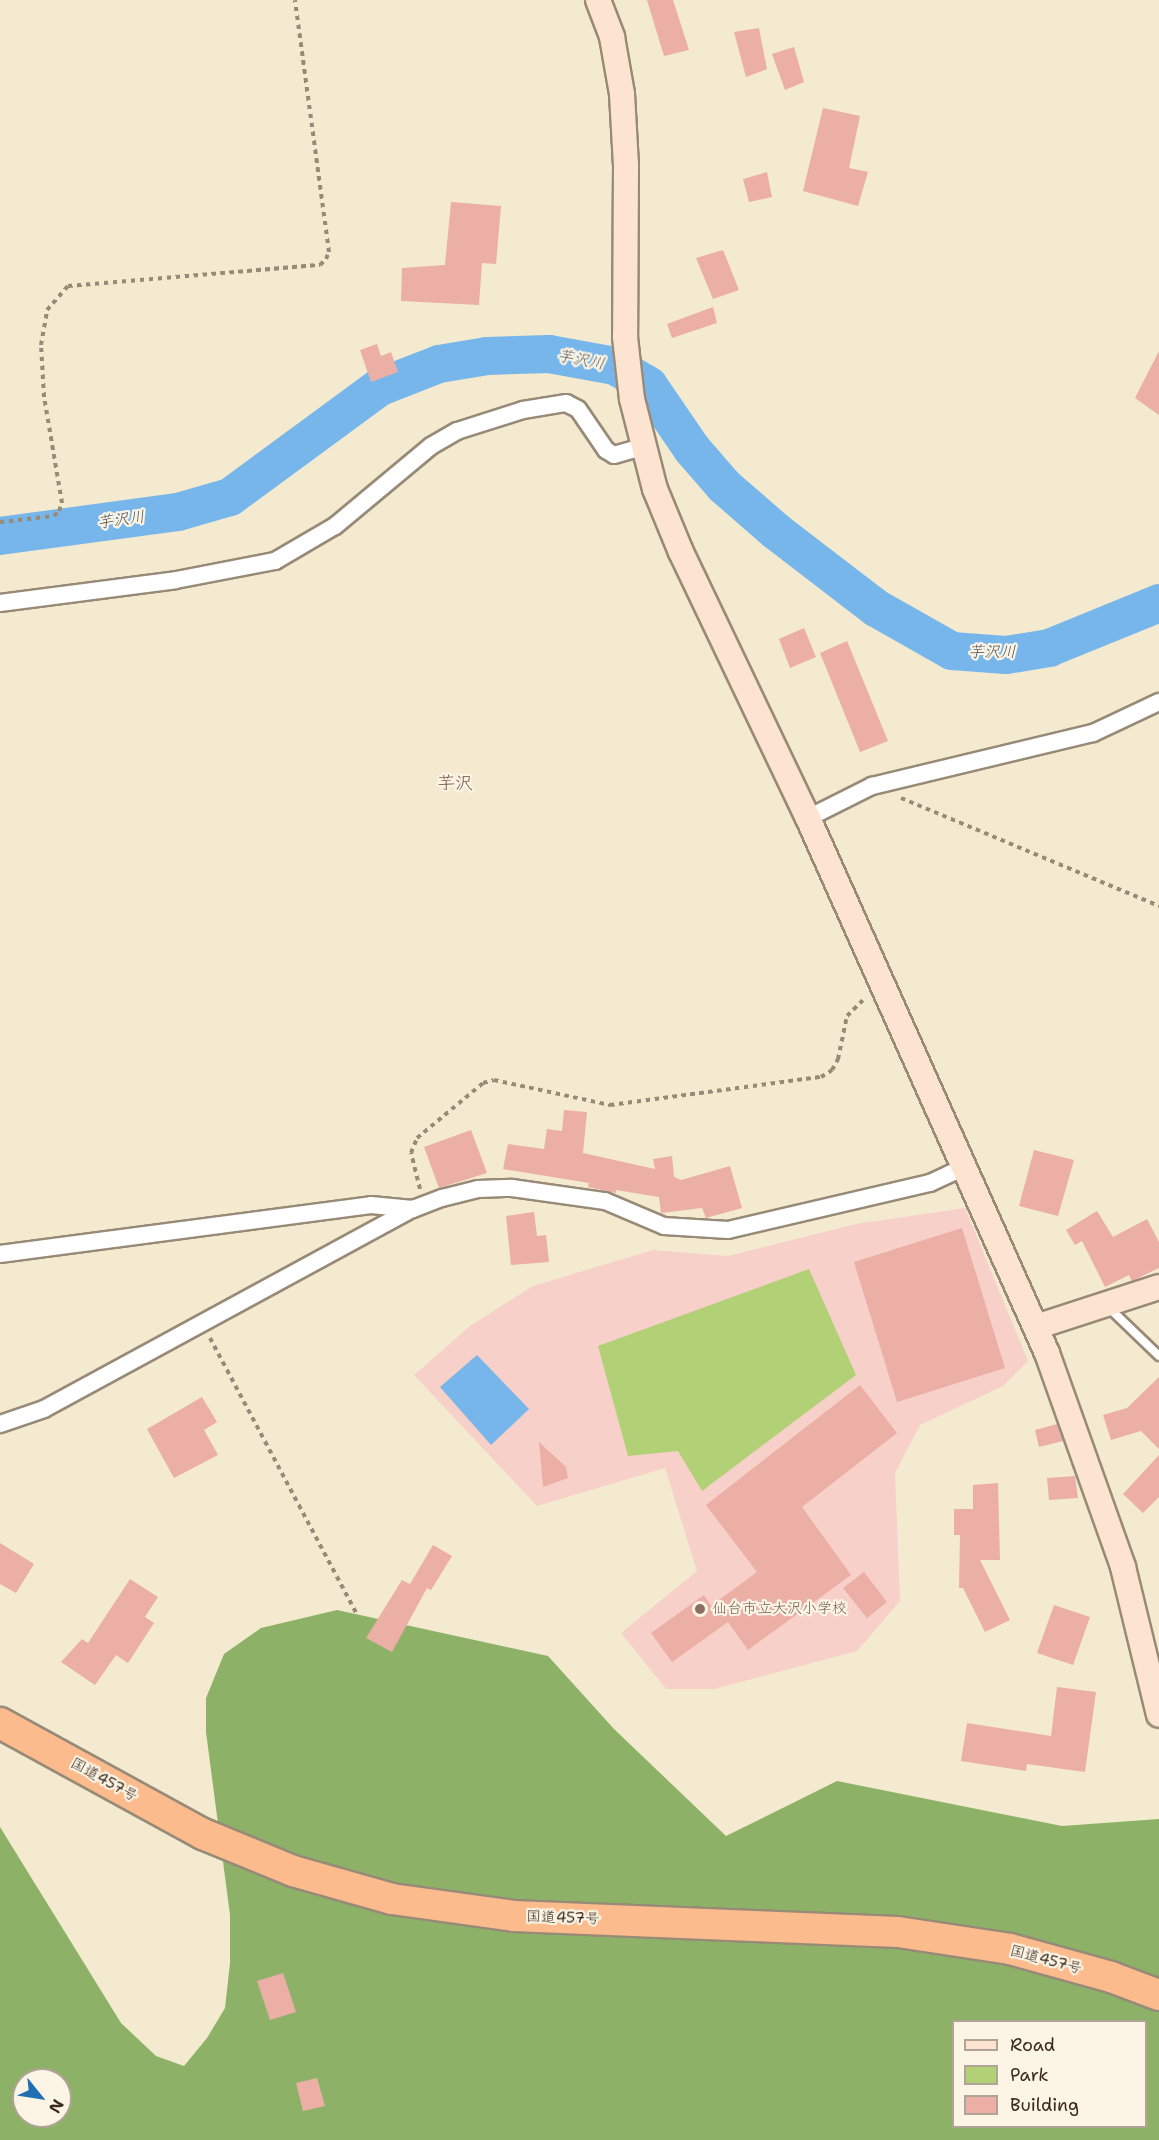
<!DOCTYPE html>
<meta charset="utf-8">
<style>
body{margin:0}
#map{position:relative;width:1159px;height:2140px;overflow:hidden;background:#f3ead0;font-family:"Shantell Sans","Klee One",sans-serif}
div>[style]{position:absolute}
.built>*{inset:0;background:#f7d0c9}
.green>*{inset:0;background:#b2d076}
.forest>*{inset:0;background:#8db267}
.water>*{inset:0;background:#77b6ea}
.river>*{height:38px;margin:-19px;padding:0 19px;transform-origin:19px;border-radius:19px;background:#77b6ea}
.building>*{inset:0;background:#ebafa6}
.path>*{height:4px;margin-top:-2px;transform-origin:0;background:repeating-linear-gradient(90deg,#978a77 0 4.5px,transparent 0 9px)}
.roads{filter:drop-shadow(2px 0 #978a77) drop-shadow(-2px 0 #978a77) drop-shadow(0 2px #978a77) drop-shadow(0 -2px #978a77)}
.lane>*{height:8px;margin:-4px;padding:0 4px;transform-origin:4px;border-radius:4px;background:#fff}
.street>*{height:16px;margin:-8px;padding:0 8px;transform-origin:8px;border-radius:8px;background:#fff}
.secondary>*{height:24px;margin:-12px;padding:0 12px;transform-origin:12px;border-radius:12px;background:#fde4d1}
.highway>*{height:30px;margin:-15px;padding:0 15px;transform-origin:15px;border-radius:15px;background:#fbbb8d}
.dots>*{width:16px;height:16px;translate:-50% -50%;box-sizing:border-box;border:3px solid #fcf5e5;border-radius:50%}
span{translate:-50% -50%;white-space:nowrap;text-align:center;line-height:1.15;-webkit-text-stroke:4.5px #fcf5e5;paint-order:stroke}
.education-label{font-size:15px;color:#785e54}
.left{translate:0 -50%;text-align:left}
.street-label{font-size:15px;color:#3b2a1e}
.water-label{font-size:16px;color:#4d545b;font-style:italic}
.quarter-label{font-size:18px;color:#79594e}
.legend{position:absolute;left:952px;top:2020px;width:195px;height:108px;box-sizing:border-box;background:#fcf5e5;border:2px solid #afa495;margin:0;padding:8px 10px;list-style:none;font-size:18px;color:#3b2a1e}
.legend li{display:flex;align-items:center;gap:12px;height:30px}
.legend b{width:30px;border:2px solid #afa495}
.north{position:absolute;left:12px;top:2068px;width:60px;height:60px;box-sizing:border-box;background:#fcf5e5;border:2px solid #afa495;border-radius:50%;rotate:120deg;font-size:16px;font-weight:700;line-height:24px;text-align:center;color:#3b2a1e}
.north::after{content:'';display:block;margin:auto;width:21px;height:27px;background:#1f6fb2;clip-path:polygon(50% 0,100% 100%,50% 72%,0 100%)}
</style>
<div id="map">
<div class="built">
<div style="clip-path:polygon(965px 1208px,1028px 1361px,1003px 1386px,920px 1425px,895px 1473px,900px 1601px,857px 1651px,714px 1689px,666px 1689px,621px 1633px,697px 1571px,665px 1468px,537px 1506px,414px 1375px,470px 1326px,533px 1286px,653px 1250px,728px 1256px,856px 1224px)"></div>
</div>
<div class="green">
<div style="clip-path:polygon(809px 1269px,856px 1375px,702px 1491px,678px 1451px,628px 1456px,598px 1346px)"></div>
</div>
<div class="forest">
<div style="clip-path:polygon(evenodd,337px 1610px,548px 1656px,614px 1729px,726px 1836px,837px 1781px,1062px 1826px,1159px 1819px,1159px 2140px,0 2140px,0 1827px,121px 2023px,156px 2056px,184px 2066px,207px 2038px,225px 2008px,230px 1963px,230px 1915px,206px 1732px,206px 1698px,224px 1654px,261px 1628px,337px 1610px,954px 2022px,1146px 2022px,1146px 2126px,954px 2126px,954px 2022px,337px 1610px,24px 2080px,60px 2080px,60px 2116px,24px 2116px,24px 2080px)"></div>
</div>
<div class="water">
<div style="clip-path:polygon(477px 1355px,529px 1409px,491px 1445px,440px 1387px)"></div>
</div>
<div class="river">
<div style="left:0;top:536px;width:180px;rotate:-7.7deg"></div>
<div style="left:178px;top:512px;width:54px;rotate:-16.1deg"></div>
<div style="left:230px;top:497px;width:186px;rotate:-36.3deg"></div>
<div style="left:380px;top:387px;width:63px;rotate:-21.3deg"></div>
<div style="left:439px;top:364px;width:49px;rotate:-9.5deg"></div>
<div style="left:487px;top:356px;width:62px;rotate:-1.8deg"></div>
<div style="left:549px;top:354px;width:67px;rotate:10.3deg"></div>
<div style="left:615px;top:366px;width:39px;rotate:30deg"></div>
<div style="left:649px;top:386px;width:76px;rotate:55.7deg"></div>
<div style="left:692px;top:449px;width:49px;rotate:49.1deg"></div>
<div style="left:724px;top:486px;width:70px;rotate:41deg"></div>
<div style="left:777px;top:532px;width:125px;rotate:37.5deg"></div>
<div style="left:876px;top:608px;width:87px;rotate:29.5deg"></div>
<div style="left:952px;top:651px;width:54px;rotate:4.2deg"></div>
<div style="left:1006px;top:655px;width:44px;rotate:-9.2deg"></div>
<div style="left:1049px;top:648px;width:119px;rotate:-22.2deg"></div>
</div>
<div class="building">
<div style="clip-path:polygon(647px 0,673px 0,689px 50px,664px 56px)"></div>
<div style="clip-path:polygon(759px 28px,767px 69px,746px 77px,734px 32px)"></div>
<div style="clip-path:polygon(794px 47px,804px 82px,785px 90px,772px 54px)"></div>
<div style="clip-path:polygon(823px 108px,860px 116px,849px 168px,868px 172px,858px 206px,803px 191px)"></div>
<div style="clip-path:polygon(767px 172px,772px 197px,749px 202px,743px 179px)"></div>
<div style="clip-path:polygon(451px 202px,501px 206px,496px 264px,482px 263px,479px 305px,401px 301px,402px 268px,445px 265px)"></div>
<div style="clip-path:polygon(723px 250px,739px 290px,713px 299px,696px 258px)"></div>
<div style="clip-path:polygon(713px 307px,717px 323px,672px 338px,667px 324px)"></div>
<div style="clip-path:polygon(377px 344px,381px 356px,391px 352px,398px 372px,371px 382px,360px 350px)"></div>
<div style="clip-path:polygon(1159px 351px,1159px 415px,1135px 398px)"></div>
<div style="clip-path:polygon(804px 628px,816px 657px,790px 668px,779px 639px)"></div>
<div style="clip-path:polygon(847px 641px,888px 741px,860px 752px,820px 653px)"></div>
<div style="clip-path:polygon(564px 1110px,587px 1112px,583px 1153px,655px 1169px,653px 1159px,672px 1156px,674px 1177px,681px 1180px,730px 1166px,742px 1208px,706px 1218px,702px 1208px,661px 1213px,659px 1197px,616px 1190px,616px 1193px,588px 1187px,589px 1183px,503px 1169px,508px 1144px,544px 1149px,547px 1129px,562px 1131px)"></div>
<div style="clip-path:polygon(471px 1130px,487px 1173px,439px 1188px,424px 1147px)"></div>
<div style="clip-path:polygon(1034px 1150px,1074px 1160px,1058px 1216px,1019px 1206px)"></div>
<div style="clip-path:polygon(1097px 1211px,1113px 1237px,1147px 1219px,1159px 1242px,1159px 1268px,1132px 1281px,1129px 1275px,1105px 1287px,1082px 1241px,1075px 1245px,1066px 1230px)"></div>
<div style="clip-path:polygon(534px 1212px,537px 1236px,546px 1235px,549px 1262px,511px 1265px,506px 1216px)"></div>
<div style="clip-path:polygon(962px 1228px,1005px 1368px,897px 1402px,854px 1262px)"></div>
<div style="clip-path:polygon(1159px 1377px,1159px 1449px,1141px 1431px,1111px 1440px,1103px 1415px,1127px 1408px)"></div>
<div style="clip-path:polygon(860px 1385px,897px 1433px,802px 1507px,851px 1575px,748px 1650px,728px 1622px,672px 1662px,651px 1633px,704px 1595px,711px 1606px,757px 1572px,706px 1505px)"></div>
<div style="clip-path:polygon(202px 1397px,217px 1422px,204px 1430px,218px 1455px,174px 1478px,147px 1429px)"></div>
<div style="clip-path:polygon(1057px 1424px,1063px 1441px,1039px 1447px,1035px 1430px)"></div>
<div style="clip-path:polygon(539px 1442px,566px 1467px,568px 1478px,543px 1487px)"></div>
<div style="clip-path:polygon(1159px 1455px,1159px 1497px,1143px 1513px,1123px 1494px)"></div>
<div style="clip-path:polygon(1075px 1476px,1078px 1498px,1049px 1500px,1047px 1478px)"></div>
<div style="clip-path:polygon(998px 1483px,1000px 1560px,980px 1560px,1010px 1620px,985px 1632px,963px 1588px,959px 1588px,960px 1535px,954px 1535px,954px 1509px,973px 1509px,973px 1485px)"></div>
<div style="clip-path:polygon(0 1543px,34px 1564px,16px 1593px,0 1584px)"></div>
<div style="clip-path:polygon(433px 1545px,452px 1556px,431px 1590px,427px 1588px,392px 1652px,366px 1638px,402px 1580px,410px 1584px)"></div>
<div style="clip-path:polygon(864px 1572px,887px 1602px,867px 1618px,843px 1588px)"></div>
<div style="clip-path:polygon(130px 1579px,158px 1597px,145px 1617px,154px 1623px,128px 1663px,116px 1655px,95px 1685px,61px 1662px,82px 1639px,88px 1643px)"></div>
<div style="clip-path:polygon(1054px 1605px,1090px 1617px,1073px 1665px,1037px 1653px)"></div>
<div style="clip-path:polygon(1057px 1687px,1096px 1692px,1085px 1772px,1027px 1764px,1026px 1771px,961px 1761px,967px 1723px,1051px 1736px)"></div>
<div style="clip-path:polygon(283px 1973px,296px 2012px,270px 2020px,257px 1981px)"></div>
<div style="clip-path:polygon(317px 2078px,325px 2106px,303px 2111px,296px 2083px)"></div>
</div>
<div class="path">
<div style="left:0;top:522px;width:54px;rotate:-6.3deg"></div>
<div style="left:54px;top:516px;width:7px;rotate:-45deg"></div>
<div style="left:59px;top:511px;width:9px;rotate:-69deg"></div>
<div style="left:62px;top:503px;width:108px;rotate:-99.6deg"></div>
<div style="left:44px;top:397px;width:52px;rotate:-93.3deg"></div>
<div style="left:41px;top:345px;width:36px;rotate:-80deg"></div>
<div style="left:47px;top:310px;width:32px;rotate:-49deg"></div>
<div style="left:68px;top:286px;width:253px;rotate:-4.8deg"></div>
<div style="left:320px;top:265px;width:8px;rotate:-45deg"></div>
<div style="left:326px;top:259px;width:8px;rotate:-67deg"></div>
<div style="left:329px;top:252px;width:254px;rotate:-97.7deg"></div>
<div style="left:901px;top:798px;width:280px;rotate:22.7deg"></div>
<div style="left:420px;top:1189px;width:37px;rotate:-104deg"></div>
<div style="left:411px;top:1153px;width:16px;rotate:-68deg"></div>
<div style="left:417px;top:1138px;width:86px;rotate:-39.8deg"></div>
<div style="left:483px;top:1083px;width:11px;rotate:-15deg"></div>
<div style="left:494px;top:1080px;width:119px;rotate:12.2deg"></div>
<div style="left:610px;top:1105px;width:213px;rotate:-7.6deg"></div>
<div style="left:821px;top:1077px;width:13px;rotate:-32deg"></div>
<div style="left:832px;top:1070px;width:13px;rotate:-61deg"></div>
<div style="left:838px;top:1059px;width:44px;rotate:-78.2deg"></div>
<div style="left:847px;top:1016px;width:25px;rotate:-45deg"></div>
<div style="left:210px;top:1338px;width:314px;rotate:62deg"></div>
</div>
<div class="roads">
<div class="lane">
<div style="left:1107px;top:1306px;width:72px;rotate:43.9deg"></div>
</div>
<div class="street">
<div style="left:0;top:603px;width:177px;rotate:-7.4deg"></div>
<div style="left:176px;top:580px;width:101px;rotate:-10.9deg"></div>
<div style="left:275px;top:561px;width:69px;rotate:-30.3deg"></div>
<div style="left:335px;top:526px;width:125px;rotate:-39.8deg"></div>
<div style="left:431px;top:446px;width:30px;rotate:-30deg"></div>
<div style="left:457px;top:431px;width:69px;rotate:-17.7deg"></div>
<div style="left:523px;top:410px;width:44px;rotate:-9.2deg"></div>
<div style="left:566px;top:403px;width:13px;rotate:27deg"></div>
<div style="left:578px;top:409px;width:50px;rotate:55.7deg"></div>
<div style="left:606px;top:450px;width:9px;rotate:32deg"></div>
<div style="left:614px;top:455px;width:29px;rotate:-16deg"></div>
<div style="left:808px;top:818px;width:72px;rotate:-26.6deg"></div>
<div style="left:872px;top:786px;width:227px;rotate:-13.5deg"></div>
<div style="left:1093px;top:733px;width:73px;rotate:-25.2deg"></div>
<div style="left:0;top:1254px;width:374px;rotate:-7.5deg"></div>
<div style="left:371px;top:1205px;width:42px;rotate:5.4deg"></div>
<div style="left:0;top:1424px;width:46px;rotate:-18.8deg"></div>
<div style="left:44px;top:1409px;width:420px;rotate:-28.5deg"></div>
<div style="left:413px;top:1209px;width:31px;rotate:-21deg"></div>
<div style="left:442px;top:1198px;width:37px;rotate:-14deg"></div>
<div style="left:478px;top:1189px;width:34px;rotate:-2deg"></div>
<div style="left:512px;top:1188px;width:94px;rotate:8deg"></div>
<div style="left:605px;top:1201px;width:64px;rotate:23deg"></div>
<div style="left:664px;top:1226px;width:64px;rotate:3.6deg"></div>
<div style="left:728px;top:1230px;width:207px;rotate:-13.1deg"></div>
<div style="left:930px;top:1183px;width:35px;rotate:-25deg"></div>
</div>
<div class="secondary">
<div style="left:598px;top:0;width:40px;rotate:69deg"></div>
<div style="left:612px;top:37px;width:58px;rotate:80deg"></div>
<div style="left:622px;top:94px;width:71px;rotate:86.8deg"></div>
<div style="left:626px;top:165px;width:172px;rotate:90.3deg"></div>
<div style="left:625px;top:337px;width:62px;rotate:83.6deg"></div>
<div style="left:632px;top:399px;width:93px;rotate:75.7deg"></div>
<div style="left:655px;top:489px;width:68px;rotate:67.6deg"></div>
<div style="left:681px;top:552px;width:295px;rotate:64.5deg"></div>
<div style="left:808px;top:818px;width:586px;rotate:65.93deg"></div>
<div style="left:1047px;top:1353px;width:227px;rotate:70.4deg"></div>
<div style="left:1123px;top:1567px;width:152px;rotate:76.3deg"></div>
<div style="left:1036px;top:1327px;width:129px;rotate:-18deg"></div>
</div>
<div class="highway">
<div style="left:0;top:1723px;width:231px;rotate:28.7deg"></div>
<div style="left:203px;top:1834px;width:97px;rotate:22.3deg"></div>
<div style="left:293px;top:1871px;width:103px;rotate:15.8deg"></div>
<div style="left:392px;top:1899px;width:123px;rotate:7.9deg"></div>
<div style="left:514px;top:1916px;width:384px;rotate:2.4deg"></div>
<div style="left:898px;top:1932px;width:113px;rotate:8.6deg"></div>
<div style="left:1010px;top:1949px;width:105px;rotate:15.5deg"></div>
<div style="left:1111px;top:1977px;width:51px;rotate:20.6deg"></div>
</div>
</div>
<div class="dots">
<div style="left:700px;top:1609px;background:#8d6e63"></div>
</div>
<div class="education-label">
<span class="left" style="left:712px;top:1609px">仙台市立大沢小学校</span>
</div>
<div class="street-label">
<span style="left:104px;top:1780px;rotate:29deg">国道457号</span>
<span style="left:563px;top:1918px;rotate:2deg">国道457号</span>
<span style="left:1046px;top:1960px;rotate:15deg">国道457号</span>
</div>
<div class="water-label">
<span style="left:581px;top:360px;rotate:11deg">芋沢川</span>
<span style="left:121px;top:520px;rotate:-8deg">芋沢川</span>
<span style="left:992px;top:652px">芋沢川</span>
</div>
<div class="quarter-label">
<span style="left:455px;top:783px">芋沢</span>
</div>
<ul class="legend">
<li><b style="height:8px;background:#fde4d1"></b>Road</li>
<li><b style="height:16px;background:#b2d076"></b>Park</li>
<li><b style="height:16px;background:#ebafa6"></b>Building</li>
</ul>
<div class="north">N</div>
</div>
